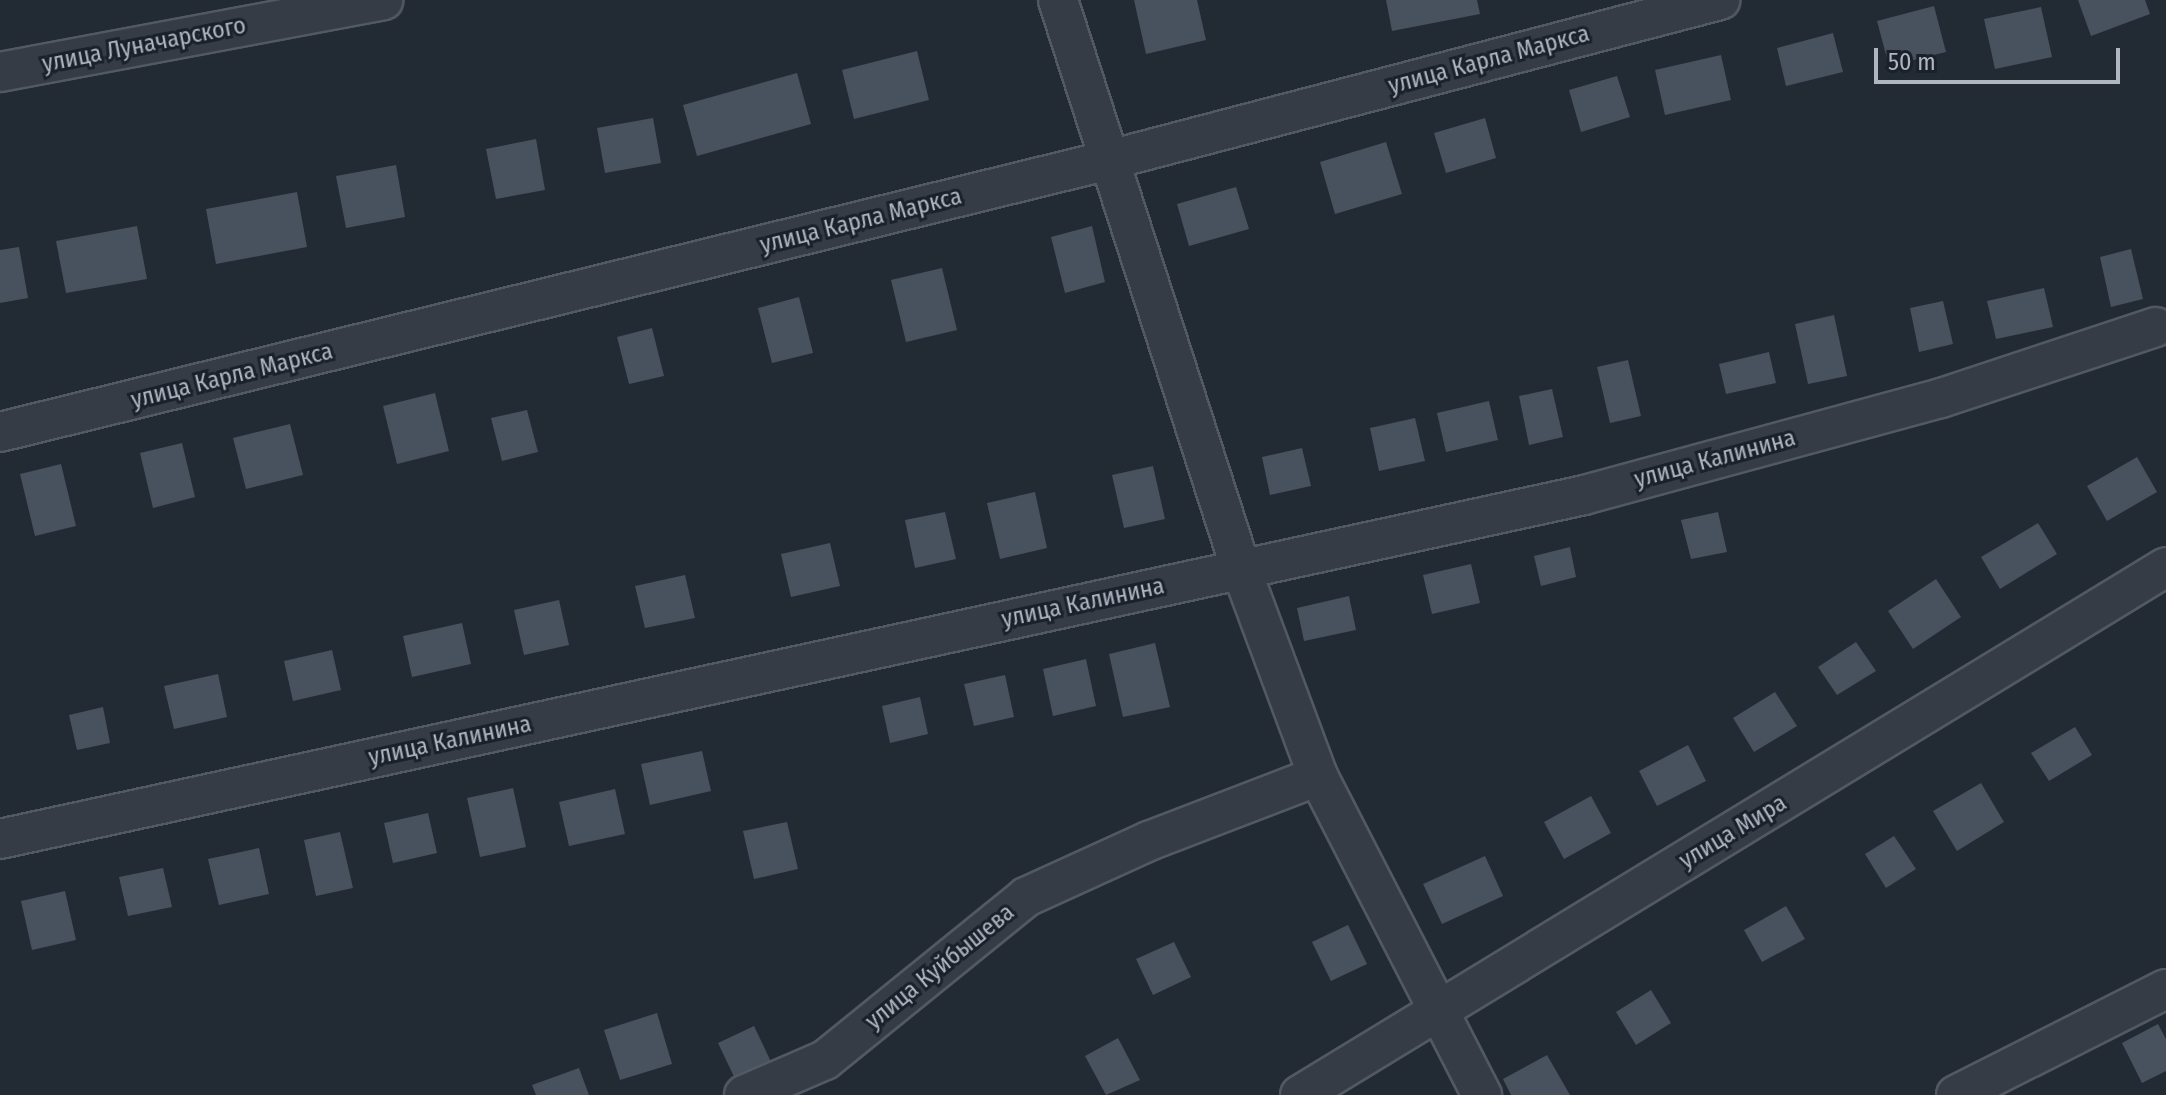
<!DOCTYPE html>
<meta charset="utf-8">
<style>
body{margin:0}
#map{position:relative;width:2166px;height:1095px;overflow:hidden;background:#222a34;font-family:"Fira Sans Condensed",sans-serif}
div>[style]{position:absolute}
.building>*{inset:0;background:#48515e}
.roads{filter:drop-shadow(2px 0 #525963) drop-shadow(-2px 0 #525963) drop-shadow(0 2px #525963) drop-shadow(0 -2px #525963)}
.minor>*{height:38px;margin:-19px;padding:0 19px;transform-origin:19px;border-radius:19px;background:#353c45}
span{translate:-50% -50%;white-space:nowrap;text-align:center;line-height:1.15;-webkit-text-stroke:6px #1a212a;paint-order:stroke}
.street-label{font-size:24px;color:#afb6c2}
.scale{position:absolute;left:1874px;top:48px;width:246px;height:36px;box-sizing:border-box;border:4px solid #afb6c2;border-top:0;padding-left:10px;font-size:24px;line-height:28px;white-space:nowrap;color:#afb6c2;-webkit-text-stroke:6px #1a212a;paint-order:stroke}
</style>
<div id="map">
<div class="building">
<div style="clip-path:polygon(1134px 0,1197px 0,1206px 40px,1146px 54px)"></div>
<div style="clip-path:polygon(1386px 0,1477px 0,1480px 14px,1392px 31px)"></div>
<div style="clip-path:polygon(2078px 0,2145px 0,2150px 14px,2091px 36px)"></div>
<div style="clip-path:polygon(1934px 6px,1946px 52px,1889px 66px,1877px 21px)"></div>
<div style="clip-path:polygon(2041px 7px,2052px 57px,1995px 69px,1984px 19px)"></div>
<div style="clip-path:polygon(1833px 33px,1843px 72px,1786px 86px,1777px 48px)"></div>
<div style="clip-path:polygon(917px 51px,929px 100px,854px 119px,842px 70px)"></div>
<div style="clip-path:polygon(1721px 55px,1731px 100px,1665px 115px,1655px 70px)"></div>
<div style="clip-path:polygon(797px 73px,811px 124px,697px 156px,683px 105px)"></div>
<div style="clip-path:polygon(1617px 76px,1630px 117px,1581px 132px,1569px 90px)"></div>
<div style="clip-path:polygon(653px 118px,661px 163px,605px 173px,597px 128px)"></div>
<div style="clip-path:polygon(1485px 118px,1496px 158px,1446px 173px,1434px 133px)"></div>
<div style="clip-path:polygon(536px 139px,545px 190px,496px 199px,486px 149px)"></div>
<div style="clip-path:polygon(1386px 142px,1402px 194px,1335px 214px,1320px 162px)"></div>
<div style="clip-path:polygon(396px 165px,405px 217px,346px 228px,336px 176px)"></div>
<div style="clip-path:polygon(1236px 187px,1249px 229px,1189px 246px,1177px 204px)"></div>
<div style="clip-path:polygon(297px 192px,307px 247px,216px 264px,206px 209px)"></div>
<div style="clip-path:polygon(137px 226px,147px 279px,66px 293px,56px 241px)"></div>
<div style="clip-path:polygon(1092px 226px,1105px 282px,1065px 293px,1051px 237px)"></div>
<div style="clip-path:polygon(19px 247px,28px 298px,0 303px,0 250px)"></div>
<div style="clip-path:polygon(2131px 249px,2143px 299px,2111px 307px,2100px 257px)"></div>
<div style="clip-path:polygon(942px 268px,957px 330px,906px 342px,891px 280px)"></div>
<div style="clip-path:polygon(2044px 288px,2053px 327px,1996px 339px,1987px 301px)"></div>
<div style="clip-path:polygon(799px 297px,813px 353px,772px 363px,758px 308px)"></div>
<div style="clip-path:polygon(1943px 301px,1953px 344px,1919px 352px,1910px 308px)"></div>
<div style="clip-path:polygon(1834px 315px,1847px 376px,1808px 384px,1795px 324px)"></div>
<div style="clip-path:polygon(652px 328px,664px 376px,629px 384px,617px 337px)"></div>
<div style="clip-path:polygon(1769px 352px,1776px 383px,1726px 394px,1719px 364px)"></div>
<div style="clip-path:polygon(1628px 360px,1641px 416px,1610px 423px,1597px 367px)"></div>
<div style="clip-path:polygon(1552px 389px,1563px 437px,1529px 445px,1519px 396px)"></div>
<div style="clip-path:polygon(435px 393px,449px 451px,397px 464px,383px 406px)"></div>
<div style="clip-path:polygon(1489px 401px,1498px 440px,1446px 452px,1437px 413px)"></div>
<div style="clip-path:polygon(527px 410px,538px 452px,502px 461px,491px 418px)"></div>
<div style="clip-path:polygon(1415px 418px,1425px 461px,1379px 471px,1370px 428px)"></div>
<div style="clip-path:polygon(290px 424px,303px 475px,246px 489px,233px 438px)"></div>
<div style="clip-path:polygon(182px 443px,195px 497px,153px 508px,140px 453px)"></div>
<div style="clip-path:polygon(1302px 448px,1311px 486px,1270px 495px,1262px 457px)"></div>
<div style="clip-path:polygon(2137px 457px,2157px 492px,2107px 521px,2087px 486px)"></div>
<div style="clip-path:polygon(61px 464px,76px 526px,35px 536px,20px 474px)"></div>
<div style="clip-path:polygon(1153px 466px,1165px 519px,1124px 528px,1112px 475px)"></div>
<div style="clip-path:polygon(1035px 492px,1047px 548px,1000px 559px,987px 503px)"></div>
<div style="clip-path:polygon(945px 512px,956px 559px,915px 568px,905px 520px)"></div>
<div style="clip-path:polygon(1718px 512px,1727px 552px,1691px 559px,1681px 520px)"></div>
<div style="clip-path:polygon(2038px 523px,2057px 554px,2000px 589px,1981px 557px)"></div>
<div style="clip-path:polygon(830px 543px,840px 586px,791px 597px,781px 554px)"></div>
<div style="clip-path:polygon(1570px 547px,1576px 577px,1541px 586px,1534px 556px)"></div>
<div style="clip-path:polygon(1471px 564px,1480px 603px,1432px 614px,1423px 575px)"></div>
<div style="clip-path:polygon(685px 575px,695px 618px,645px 628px,635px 586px)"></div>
<div style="clip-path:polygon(1936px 579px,1961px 617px,1913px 649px,1888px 611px)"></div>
<div style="clip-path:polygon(1349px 596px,1356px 630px,1304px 641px,1297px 608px)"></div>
<div style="clip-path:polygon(559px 600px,569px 645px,524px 655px,514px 610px)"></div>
<div style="clip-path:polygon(462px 623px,471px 664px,412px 677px,403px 636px)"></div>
<div style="clip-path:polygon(1856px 642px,1876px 671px,1837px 695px,1818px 667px)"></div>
<div style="clip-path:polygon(1155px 643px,1170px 707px,1123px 717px,1109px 654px)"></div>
<div style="clip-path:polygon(332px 650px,341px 690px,293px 701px,284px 661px)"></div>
<div style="clip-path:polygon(1086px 659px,1096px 706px,1053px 716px,1043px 669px)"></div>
<div style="clip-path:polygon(218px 674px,227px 717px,174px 729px,164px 686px)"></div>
<div style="clip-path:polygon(1005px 675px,1014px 717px,974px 726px,964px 684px)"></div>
<div style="clip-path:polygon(1775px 692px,1797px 726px,1754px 752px,1733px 718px)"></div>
<div style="clip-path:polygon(920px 697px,928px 734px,890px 743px,882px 706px)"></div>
<div style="clip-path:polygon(103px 707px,110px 743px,77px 750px,69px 715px)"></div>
<div style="clip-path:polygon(2075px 727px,2092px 755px,2049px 781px,2031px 753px)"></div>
<div style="clip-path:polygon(1688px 745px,1706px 781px,1657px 806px,1639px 771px)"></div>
<div style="clip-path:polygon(702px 751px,711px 791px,650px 805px,641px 764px)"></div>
<div style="clip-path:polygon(1981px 783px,2004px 822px,1957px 851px,1933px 811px)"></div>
<div style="clip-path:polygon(513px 788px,526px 847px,480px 857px,467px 798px)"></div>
<div style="clip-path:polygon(615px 789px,625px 834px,569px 846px,559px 802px)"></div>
<div style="clip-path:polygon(1591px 796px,1611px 833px,1564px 859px,1544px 822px)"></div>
<div style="clip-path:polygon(428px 813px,437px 853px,393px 863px,384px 823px)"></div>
<div style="clip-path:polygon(787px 822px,798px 869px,754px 879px,743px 831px)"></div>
<div style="clip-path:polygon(340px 832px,353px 888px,316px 896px,304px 840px)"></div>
<div style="clip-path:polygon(1894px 836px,1916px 869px,1886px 888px,1865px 854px)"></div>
<div style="clip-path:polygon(259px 848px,269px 894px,219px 905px,208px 859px)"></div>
<div style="clip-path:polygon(1485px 856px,1503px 896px,1442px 924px,1423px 884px)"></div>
<div style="clip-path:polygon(163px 868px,172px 907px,128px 916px,119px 877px)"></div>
<div style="clip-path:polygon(65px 891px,76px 940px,32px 950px,21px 901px)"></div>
<div style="clip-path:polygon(1786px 906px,1805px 939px,1762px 962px,1744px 930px)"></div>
<div style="clip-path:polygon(1348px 925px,1367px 964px,1331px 981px,1312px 942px)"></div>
<div style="clip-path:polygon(1174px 942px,1191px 977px,1153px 995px,1136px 959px)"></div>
<div style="clip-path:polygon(1651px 990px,1671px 1023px,1636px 1045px,1616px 1012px)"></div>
<div style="clip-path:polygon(657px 1013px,672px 1064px,620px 1080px,604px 1030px)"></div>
<div style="clip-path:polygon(2158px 1024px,2166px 1039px,2166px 1071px,2142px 1083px,2122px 1043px)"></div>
<div style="clip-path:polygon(754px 1026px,773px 1066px,737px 1083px,718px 1043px)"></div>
<div style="clip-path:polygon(1118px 1038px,1140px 1080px,1106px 1095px,1085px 1056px)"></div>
<div style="clip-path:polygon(1547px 1055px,1570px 1095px,1511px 1095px,1503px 1079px)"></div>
<div style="clip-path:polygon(579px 1068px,589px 1095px,536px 1095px,532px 1085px)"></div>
</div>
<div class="roads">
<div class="minor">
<div style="left:1058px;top:0;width:598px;rotate:72.17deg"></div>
<div style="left:1241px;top:569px;width:221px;rotate:69.6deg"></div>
<div style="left:1318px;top:776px;width:359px;rotate:62.8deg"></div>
<div style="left:0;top:72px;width:390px;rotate:-10.6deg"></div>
<div style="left:0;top:432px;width:1142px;rotate:-13.78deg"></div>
<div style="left:1109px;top:160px;width:632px;rotate:-14.67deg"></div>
<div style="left:0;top:839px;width:1621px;rotate:-12.25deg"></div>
<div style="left:1584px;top:495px;width:370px;rotate:-15.2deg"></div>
<div style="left:1941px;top:398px;width:226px;rotate:-18.3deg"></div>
<div style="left:744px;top:1095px;width:88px;rotate:-23.4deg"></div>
<div style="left:825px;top:1060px;width:259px;rotate:-39deg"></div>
<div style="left:1026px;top:897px;width:135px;rotate:-24.5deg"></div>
<div style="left:1149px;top:841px;width:181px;rotate:-21deg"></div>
<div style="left:1300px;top:1095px;width:1014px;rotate:-31.37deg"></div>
<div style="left:1956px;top:1095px;width:235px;rotate:-26.8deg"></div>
</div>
</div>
<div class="street-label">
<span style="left:144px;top:45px;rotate:-11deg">улица Луначарского</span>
<span style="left:1489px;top:60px;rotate:-15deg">улица Карла Маркса</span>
<span style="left:861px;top:221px;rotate:-14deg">улица Карла Маркса</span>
<span style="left:232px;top:376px;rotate:-14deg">улица Карла Маркса</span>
<span style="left:1715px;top:459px;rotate:-15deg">улица Калинина</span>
<span style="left:1083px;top:603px;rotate:-12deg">улица Калинина</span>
<span style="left:450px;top:741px;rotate:-12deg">улица Калинина</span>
<span style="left:1733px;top:832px;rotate:-31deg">улица Мира</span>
<span style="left:940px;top:967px;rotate:-39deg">улица Куйбышева</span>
</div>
<div class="scale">50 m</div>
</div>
